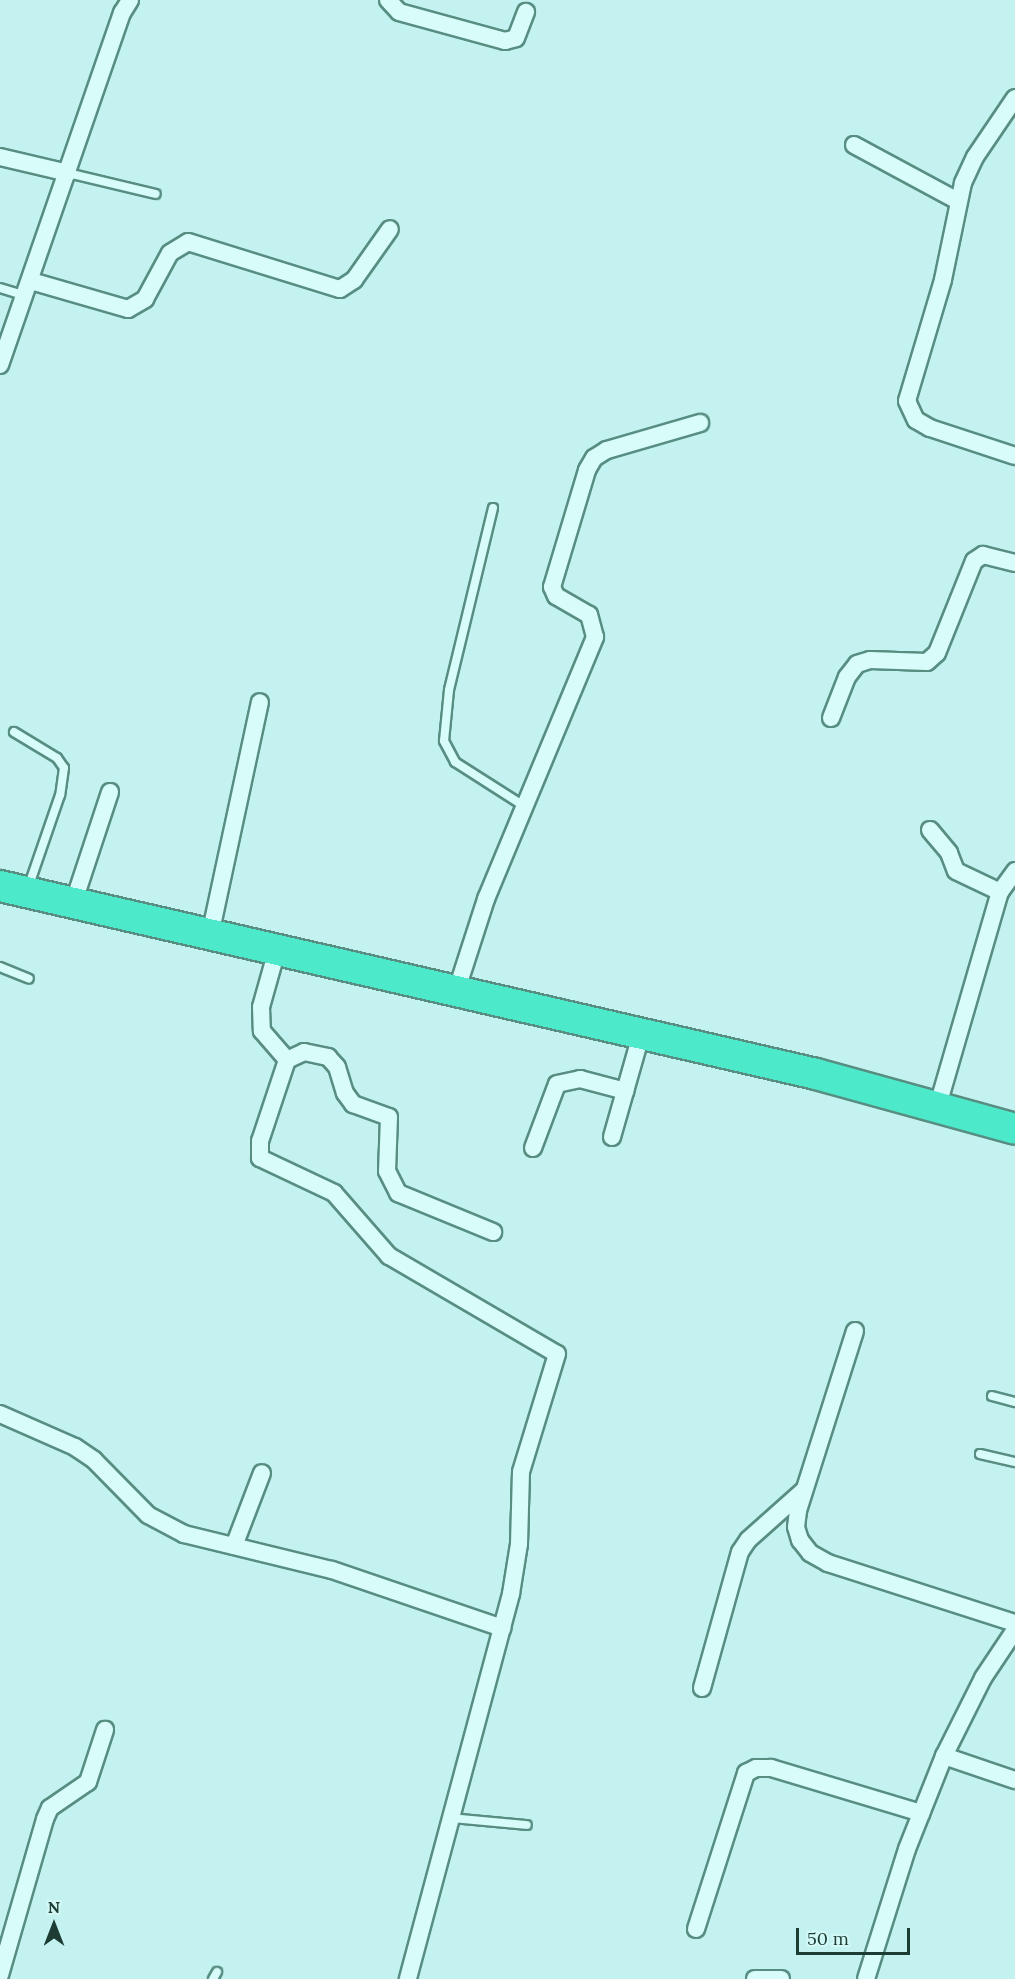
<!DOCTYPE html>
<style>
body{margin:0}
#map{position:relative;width:1015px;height:1979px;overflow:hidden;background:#c3f2f0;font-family:Lora,serif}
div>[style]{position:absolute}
.roads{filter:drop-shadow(2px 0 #588e82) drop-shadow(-2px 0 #588e82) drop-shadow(0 2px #588e82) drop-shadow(0 -2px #588e82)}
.lane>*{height:8px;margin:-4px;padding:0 4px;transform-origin:4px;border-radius:4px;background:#d7fcfa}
.street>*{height:16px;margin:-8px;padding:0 8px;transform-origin:8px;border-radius:8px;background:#d7fcfa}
.highway>*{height:30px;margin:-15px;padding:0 15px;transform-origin:15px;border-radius:15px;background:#4ce9ca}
span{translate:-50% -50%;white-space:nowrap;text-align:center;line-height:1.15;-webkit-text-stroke:6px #d3f9f7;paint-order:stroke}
.north{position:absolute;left:24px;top:1895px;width:60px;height:60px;-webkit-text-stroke:4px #d3f9f7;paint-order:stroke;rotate:0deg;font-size:16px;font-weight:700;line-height:24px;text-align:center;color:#1d3d34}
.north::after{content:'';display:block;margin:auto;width:21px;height:27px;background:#1d3d34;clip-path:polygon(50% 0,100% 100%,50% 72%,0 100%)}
.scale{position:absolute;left:796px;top:1928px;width:114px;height:27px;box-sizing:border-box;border:3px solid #1d3d34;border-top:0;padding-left:8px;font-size:18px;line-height:21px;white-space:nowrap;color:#1d3d34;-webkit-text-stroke:4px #d3f9f7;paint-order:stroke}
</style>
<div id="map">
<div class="roads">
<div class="lane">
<div style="left:68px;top:173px;width:90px;rotate:13.4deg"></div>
<div style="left:0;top:288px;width:27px;rotate:17deg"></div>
<div style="left:493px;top:508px;width:187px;rotate:103.6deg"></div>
<div style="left:449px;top:690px;width:51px;rotate:95.6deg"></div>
<div style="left:444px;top:741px;width:24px;rotate:62deg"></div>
<div style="left:455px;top:762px;width:82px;rotate:32.5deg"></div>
<div style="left:14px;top:732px;width:50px;rotate:31.2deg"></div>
<div style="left:57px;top:758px;width:12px;rotate:55deg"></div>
<div style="left:64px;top:768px;width:27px;rotate:98deg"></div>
<div style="left:60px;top:795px;width:98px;rotate:109deg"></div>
<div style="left:0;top:967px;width:31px;rotate:22deg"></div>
<div style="left:992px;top:1396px;width:24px;rotate:15deg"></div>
<div style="left:980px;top:1454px;width:36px;rotate:13deg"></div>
<div style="left:451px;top:1818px;width:76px;rotate:5.3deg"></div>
<div style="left:213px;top:1979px;width:8px;rotate:-60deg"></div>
</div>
<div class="street">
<div style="left:388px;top:0;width:16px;rotate:47deg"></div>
<div style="left:399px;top:12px;width:110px;rotate:15.3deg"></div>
<div style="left:505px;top:41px;width:11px;rotate:-15deg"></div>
<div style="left:516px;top:38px;width:28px;rotate:-69deg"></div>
<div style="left:1015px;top:98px;width:71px;rotate:124.1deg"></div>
<div style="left:975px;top:157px;width:29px;rotate:115deg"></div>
<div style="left:963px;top:183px;width:99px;rotate:101.7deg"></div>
<div style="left:943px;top:280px;width:126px;rotate:106.6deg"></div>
<div style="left:907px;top:401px;width:21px;rotate:65deg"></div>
<div style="left:916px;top:420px;width:16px;rotate:30deg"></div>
<div style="left:930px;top:428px;width:89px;rotate:18.2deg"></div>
<div style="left:854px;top:145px;width:118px;rotate:28.3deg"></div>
<div style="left:0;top:157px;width:70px;rotate:13.2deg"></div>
<div style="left:31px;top:281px;width:101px;rotate:16.1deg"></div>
<div style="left:128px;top:309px;width:20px;rotate:-30deg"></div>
<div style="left:145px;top:299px;width:52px;rotate:-61.5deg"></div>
<div style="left:170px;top:253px;width:21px;rotate:-31deg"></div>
<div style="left:188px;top:242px;width:159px;rotate:17.2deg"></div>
<div style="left:340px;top:289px;width:17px;rotate:-33deg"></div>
<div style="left:354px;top:280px;width:62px;rotate:-54.8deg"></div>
<div style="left:0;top:365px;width:373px;rotate:-70.9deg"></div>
<div style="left:122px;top:13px;width:15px;rotate:-58deg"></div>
<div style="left:831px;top:718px;width:44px;rotate:-68.7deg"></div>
<div style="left:847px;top:677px;width:16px;rotate:-52deg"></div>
<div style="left:857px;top:664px;width:14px;rotate:-17deg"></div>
<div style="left:870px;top:660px;width:57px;rotate:2deg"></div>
<div style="left:927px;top:662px;width:13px;rotate:-42deg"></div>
<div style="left:937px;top:653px;width:99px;rotate:-68.1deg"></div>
<div style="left:974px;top:561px;width:11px;rotate:-34deg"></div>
<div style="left:983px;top:555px;width:33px;rotate:14deg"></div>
<div style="left:930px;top:830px;width:30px;rotate:50deg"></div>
<div style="left:949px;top:853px;width:19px;rotate:69deg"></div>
<div style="left:956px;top:871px;width:49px;rotate:25.5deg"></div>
<div style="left:73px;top:904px;width:118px;rotate:-71.7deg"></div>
<div style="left:210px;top:935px;width:238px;rotate:-77.9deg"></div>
<div style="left:277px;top:950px;width:59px;rotate:105.7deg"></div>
<div style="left:261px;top:1007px;width:24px;rotate:88deg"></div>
<div style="left:262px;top:1031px;width:38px;rotate:49deg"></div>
<div style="left:287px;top:1060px;width:19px;rotate:-25deg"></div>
<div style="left:304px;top:1052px;width:25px;rotate:12deg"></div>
<div style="left:328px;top:1057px;width:13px;rotate:48deg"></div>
<div style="left:337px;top:1067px;width:27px;rotate:73deg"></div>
<div style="left:345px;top:1093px;width:14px;rotate:54deg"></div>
<div style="left:353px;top:1104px;width:38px;rotate:20deg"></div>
<div style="left:389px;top:1117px;width:54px;rotate:92.1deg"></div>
<div style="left:387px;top:1171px;width:25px;rotate:63deg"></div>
<div style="left:398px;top:1193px;width:103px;rotate:22.3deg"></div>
<div style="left:456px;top:992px;width:98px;rotate:-72.1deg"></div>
<div style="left:486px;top:899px;width:284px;rotate:-67.4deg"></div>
<div style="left:595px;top:637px;width:23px;rotate:-105deg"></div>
<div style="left:589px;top:615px;width:38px;rotate:-150deg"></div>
<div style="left:556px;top:596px;width:10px;rotate:-114deg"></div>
<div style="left:552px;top:587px;width:122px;rotate:-73.3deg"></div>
<div style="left:587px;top:470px;width:14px;rotate:-60deg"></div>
<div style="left:594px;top:458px;width:15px;rotate:-32deg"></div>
<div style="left:607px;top:450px;width:97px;rotate:-16.2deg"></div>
<div style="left:287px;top:1060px;width:85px;rotate:108.4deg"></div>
<div style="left:260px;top:1141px;width:17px;rotate:90deg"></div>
<div style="left:260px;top:1158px;width:82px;rotate:25.3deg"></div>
<div style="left:334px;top:1193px;width:84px;rotate:48.9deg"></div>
<div style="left:389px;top:1256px;width:194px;rotate:30.3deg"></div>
<div style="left:557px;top:1354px;width:123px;rotate:107deg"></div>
<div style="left:521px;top:1472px;width:72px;rotate:91.6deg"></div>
<div style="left:519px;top:1544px;width:51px;rotate:99.1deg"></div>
<div style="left:511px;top:1594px;width:399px;rotate:105deg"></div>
<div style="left:938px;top:1105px;width:222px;rotate:-73.8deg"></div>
<div style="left:1000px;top:892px;width:26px;rotate:-54deg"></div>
<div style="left:612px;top:1137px;width:106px;rotate:-74.1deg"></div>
<div style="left:533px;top:1148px;width:68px;rotate:-69.4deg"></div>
<div style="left:557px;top:1084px;width:24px;rotate:-12deg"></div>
<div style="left:580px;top:1079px;width:47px;rotate:14.9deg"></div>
<div style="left:855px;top:1331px;width:189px;rotate:107.6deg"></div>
<div style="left:798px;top:1511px;width:16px;rotate:97deg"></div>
<div style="left:796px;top:1527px;width:14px;rotate:73deg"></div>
<div style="left:800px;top:1540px;width:16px;rotate:52deg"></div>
<div style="left:810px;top:1553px;width:21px;rotate:29deg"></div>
<div style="left:828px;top:1563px;width:196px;rotate:17.8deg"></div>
<div style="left:0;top:1414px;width:82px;rotate:23.7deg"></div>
<div style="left:75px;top:1447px;width:23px;rotate:34deg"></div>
<div style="left:94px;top:1460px;width:77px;rotate:45.5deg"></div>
<div style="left:148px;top:1515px;width:41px;rotate:27.8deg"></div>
<div style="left:184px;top:1534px;width:152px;rotate:13.7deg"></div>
<div style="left:332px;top:1570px;width:180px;rotate:18.8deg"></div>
<div style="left:234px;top:1546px;width:78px;rotate:-69deg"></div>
<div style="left:702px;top:1688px;width:141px;rotate:-74.4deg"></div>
<div style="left:740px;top:1552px;width:14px;rotate:-56deg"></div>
<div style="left:748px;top:1540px;width:74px;rotate:-41.7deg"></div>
<div style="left:944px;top:1756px;width:75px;rotate:18.7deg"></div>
<div style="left:696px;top:1929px;width:164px;rotate:-72.2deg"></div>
<div style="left:746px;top:1773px;width:11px;rotate:-27deg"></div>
<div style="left:756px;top:1768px;width:15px"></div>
<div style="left:771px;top:1768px;width:157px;rotate:16.7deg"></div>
<div style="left:0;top:1975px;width:162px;rotate:-73.9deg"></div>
<div style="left:45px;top:1819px;width:12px;rotate:-66deg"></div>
<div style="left:50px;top:1808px;width:46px;rotate:-34.4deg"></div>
<div style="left:88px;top:1782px;width:55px;rotate:-71.9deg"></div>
<div style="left:755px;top:1979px;width:26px"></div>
<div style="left:866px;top:1979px;width:136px;rotate:-72.5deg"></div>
<div style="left:907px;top:1849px;width:100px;rotate:-68.3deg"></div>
<div style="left:944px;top:1756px;width:87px;rotate:-63.4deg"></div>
<div style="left:983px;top:1678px;width:58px;rotate:-56.3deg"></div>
</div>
<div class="highway">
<div style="left:0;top:886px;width:837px;rotate:12.97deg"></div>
<div style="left:816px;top:1074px;width:206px;rotate:15.4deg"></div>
</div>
</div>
<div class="north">N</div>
<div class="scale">50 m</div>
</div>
